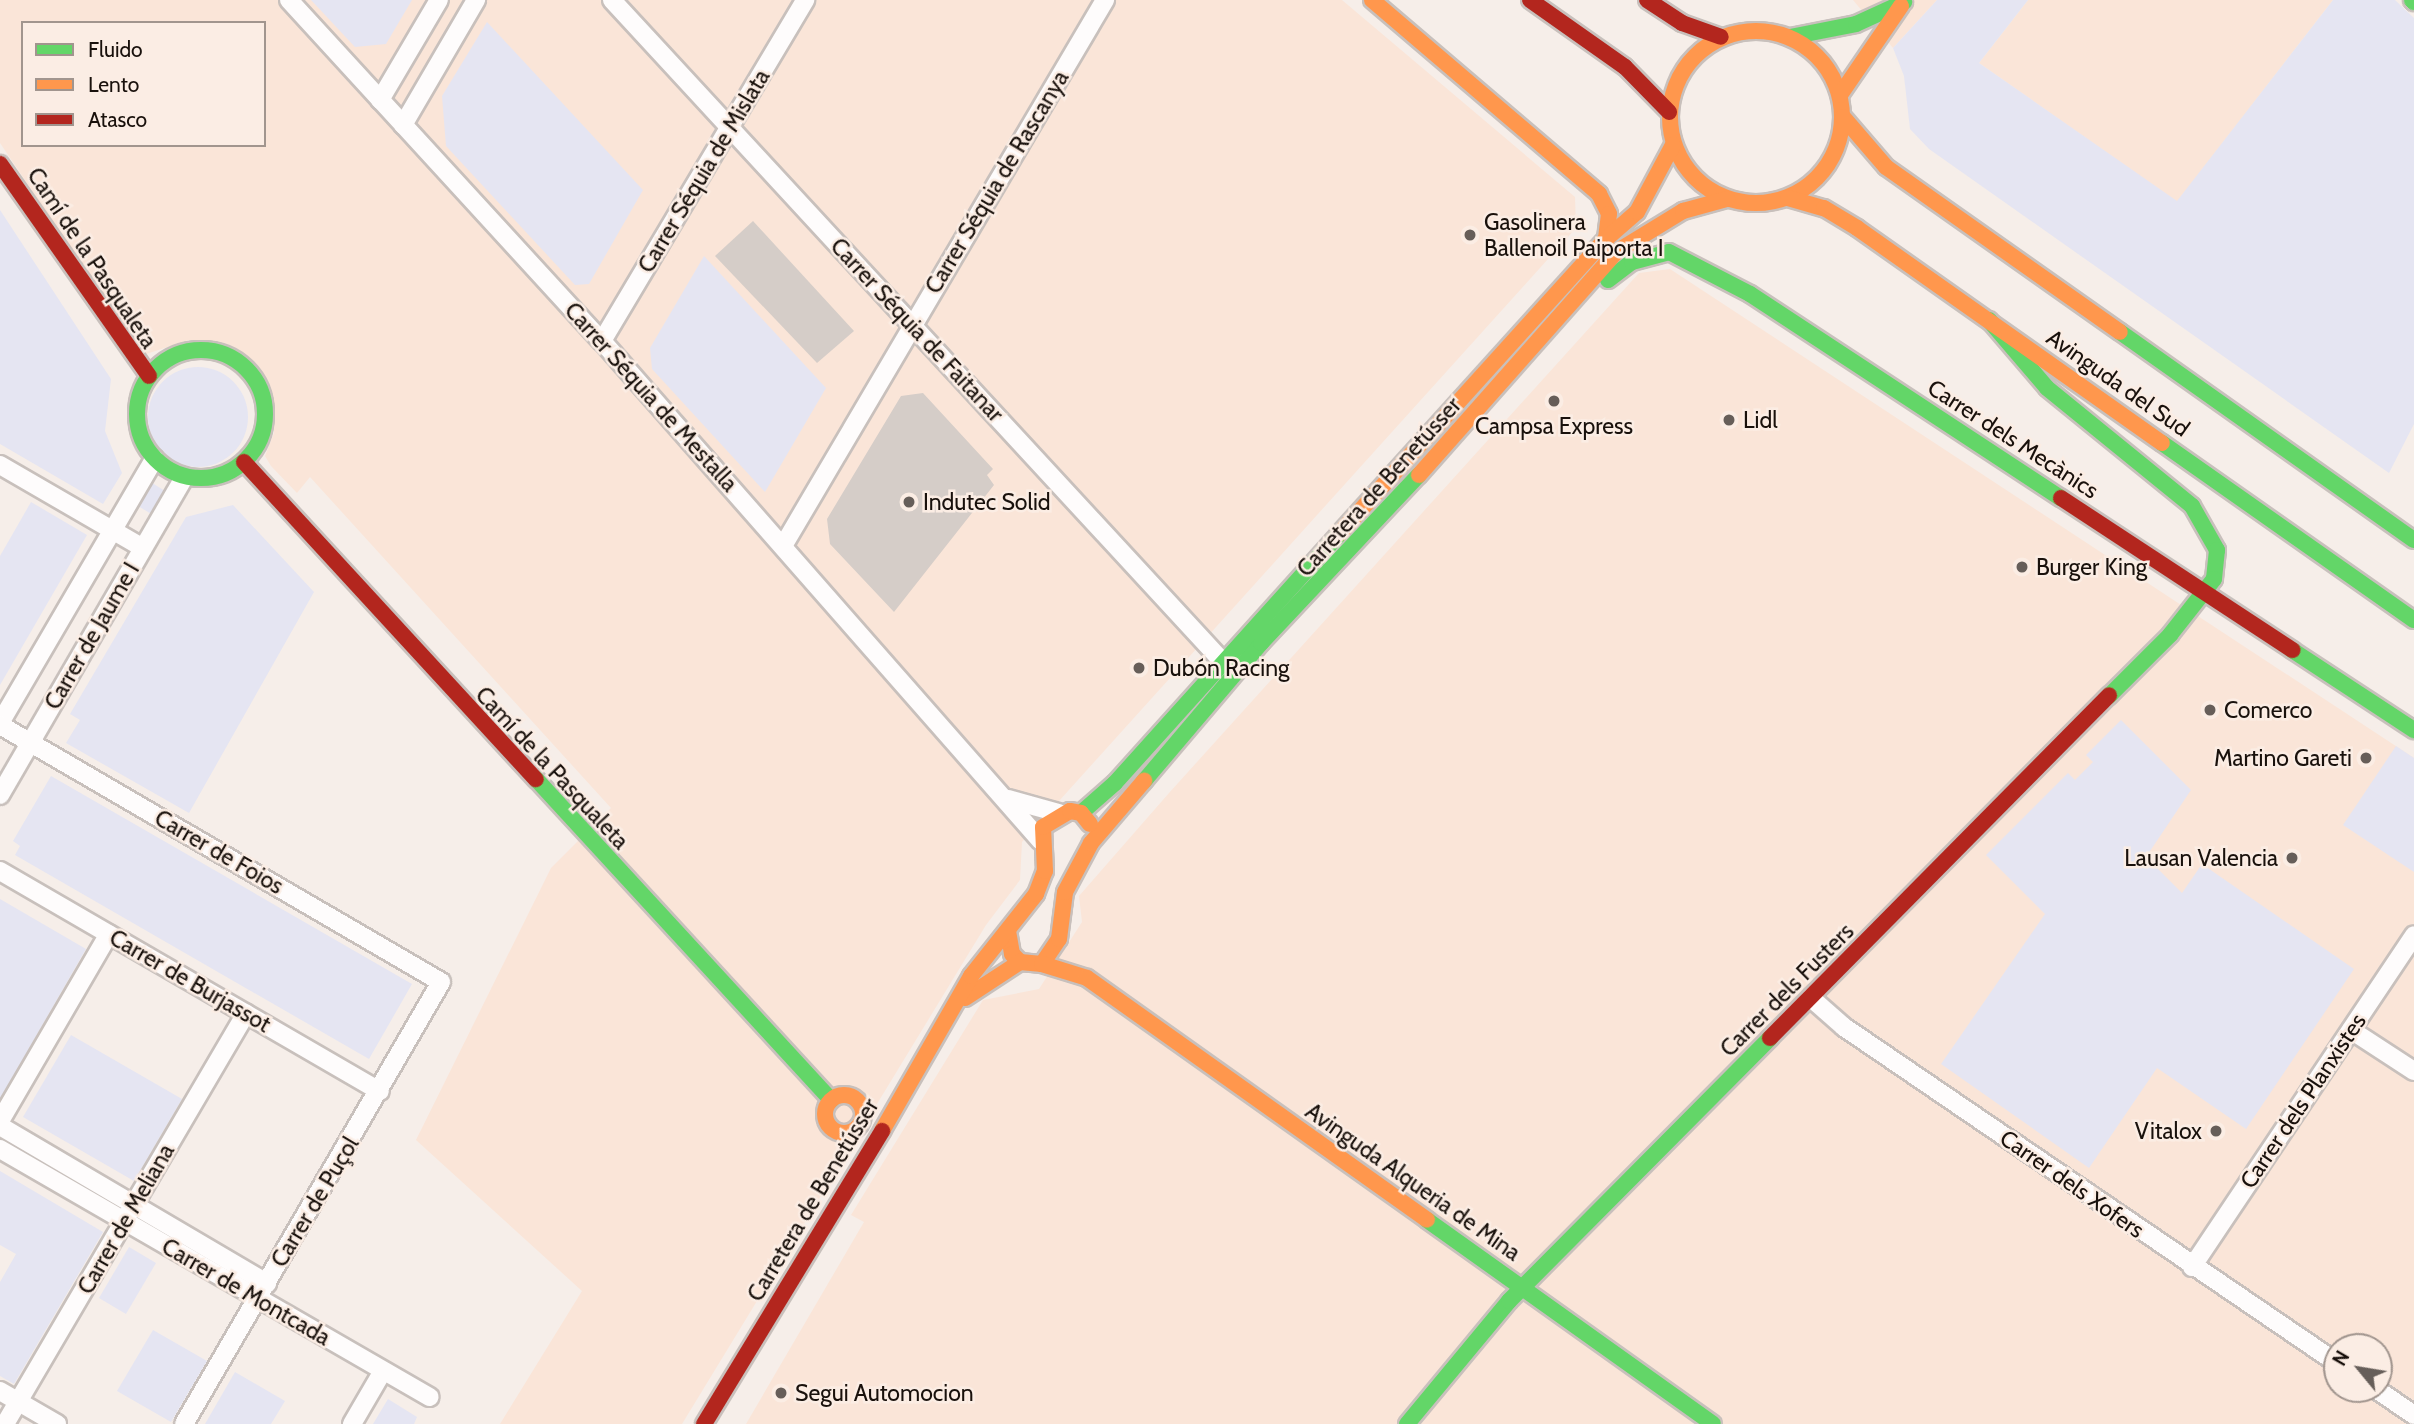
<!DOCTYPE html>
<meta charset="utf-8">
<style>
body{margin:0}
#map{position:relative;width:2414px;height:1424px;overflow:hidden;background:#f6eee9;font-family:Cabin,sans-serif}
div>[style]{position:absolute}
.built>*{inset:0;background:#fae5d8}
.green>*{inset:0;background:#e5e5f2}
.round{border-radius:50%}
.building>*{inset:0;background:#d5cdc8}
.roads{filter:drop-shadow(2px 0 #c8c0bc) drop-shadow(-2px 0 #c8c0bc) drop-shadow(0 2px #c8c0bc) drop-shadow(0 -2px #c8c0bc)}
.street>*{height:18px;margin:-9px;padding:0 9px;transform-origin:9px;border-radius:9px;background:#fefcfc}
.fast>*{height:16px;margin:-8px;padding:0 8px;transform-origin:8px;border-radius:8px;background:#63d668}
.fast>.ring{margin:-8px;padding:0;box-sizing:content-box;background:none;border:16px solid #63d668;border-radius:50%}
.slow>*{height:16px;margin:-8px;padding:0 8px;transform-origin:8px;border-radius:8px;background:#ff974d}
.slow>.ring{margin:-8px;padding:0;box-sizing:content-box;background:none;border:16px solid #ff974d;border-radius:50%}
.jam>*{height:16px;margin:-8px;padding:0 8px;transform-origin:8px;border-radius:8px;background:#b3261e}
.dots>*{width:19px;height:19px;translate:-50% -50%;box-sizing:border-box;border:4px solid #fbede4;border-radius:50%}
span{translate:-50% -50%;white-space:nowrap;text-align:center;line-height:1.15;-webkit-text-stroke:5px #fbede4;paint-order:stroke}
.street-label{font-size:23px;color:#19110c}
.poi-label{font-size:23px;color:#19110c}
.left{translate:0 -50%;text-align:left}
.right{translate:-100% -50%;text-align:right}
.legend{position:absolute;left:21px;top:21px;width:245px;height:126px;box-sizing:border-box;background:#fbede4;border:2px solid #a1958e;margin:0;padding:9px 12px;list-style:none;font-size:21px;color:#19110c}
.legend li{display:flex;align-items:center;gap:14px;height:35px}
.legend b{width:35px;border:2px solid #a1958e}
.north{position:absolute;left:2323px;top:1333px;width:70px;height:70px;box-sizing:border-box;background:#fbede4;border:2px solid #a1958e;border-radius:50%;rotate:300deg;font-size:19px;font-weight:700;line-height:28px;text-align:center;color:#19110c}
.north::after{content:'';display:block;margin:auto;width:24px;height:32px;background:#665e59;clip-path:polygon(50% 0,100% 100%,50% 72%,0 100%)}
</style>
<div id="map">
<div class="built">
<div style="clip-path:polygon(evenodd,0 0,1342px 0,1575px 197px,1576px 228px,1022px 842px,1020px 880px,986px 925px,682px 1424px,500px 1424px,582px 1291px,416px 1140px,551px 868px,611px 808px,310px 477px,297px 493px,271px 466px,265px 456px,274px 433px,272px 394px,246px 356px,220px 344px,189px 340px,143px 355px,0 143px,0 0,23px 23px,264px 23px,264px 145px,23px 145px,23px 23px)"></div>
<div style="clip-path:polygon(1853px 0,1937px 0,1893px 48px)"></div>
<div style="clip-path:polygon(2028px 0,2333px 0,2177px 202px,1979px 63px)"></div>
<div style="clip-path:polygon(evenodd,1670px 269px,2414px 758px,2414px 1424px,746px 1424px,864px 1222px,851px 1215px,983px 1000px,1039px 989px,1082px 922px,1079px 896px,1169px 793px,1639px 273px,1670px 269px,2337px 1347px,2379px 1347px,2379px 1389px,2337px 1389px,2337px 1347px)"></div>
</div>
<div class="green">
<div style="clip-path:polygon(311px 0,412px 0,386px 44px,355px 47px)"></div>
<div style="clip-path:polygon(1937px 0,2028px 0,1979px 63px,2177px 201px,2333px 0,2395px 0,2414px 18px,2414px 424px,2389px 473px,1929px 149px,1910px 129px,1904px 76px,1893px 48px)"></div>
<div style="clip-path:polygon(487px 22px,643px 190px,589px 284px,575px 285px,446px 146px,442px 96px)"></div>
<div style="clip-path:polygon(0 210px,111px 379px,105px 431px,122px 473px,103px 504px,0 444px)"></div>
<div style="clip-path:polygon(704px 256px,826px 388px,765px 492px,652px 369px,650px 348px)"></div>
<div class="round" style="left:148px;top:367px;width:100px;height:100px"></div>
<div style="clip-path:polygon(149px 481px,165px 491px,153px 515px,133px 503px)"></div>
<div style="clip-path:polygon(31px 502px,87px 535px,0 685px,0 556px)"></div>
<div style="clip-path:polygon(233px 505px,314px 592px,189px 813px,66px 743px,80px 720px,70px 714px,186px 517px)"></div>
<div style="clip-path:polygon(132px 546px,29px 729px,25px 730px)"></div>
<div style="clip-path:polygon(2121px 720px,2191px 790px,2146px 857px,2182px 893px,2202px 864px,2354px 969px,2246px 1129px,2157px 1068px,2089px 1168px,1941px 1064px,2045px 914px,1986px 855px,2068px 773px,2075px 780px,2093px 762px,2086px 755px)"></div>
<div style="clip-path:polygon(2396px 746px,2414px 758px,2414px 872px,2343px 825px)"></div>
<div style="clip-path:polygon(51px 776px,412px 984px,369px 1059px,15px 855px,20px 846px,13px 841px)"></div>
<div style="clip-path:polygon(0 899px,86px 949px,0 1099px)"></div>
<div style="clip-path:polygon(71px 1035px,182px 1099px,134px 1181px,23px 1117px)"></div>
<div style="clip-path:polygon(0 1171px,103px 1232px,14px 1384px,0 1376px,0 1282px,16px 1254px,0 1245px)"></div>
<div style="clip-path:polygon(129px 1247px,156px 1263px,126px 1314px,99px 1298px)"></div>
<div style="clip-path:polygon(153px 1330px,207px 1361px,171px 1422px,117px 1391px)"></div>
<div style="clip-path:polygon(235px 1372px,285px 1401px,271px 1424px,205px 1424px)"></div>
<div style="clip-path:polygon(388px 1399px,417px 1417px,414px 1424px,373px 1424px)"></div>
</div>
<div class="building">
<div style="clip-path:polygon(753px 221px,854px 331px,817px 363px,715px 256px)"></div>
<div style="clip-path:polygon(923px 393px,993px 469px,987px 475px,994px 485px,894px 612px,830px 544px,827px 519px,901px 396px)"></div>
</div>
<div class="roads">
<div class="street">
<div style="left:289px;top:0;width:463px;rotate:47.5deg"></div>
<div style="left:602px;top:341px;width:665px;rotate:48.72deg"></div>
<div style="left:612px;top:0;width:899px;rotate:47.3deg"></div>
<div style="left:380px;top:100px;width:116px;rotate:-59.5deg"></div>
<div style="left:403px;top:125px;width:145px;rotate:-59.7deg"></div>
<div style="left:602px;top:341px;width:397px;rotate:-59.2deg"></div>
<div style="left:0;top:465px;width:165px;rotate:30.1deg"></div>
<div style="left:783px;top:546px;width:634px;rotate:-59.47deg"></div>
<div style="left:0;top:723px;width:306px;rotate:-59.7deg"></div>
<div style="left:0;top:725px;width:510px;rotate:30.23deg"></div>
<div style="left:441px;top:982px;width:511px;rotate:120.18deg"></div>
<div style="left:0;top:795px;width:367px;rotate:-59.9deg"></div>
<div style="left:1008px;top:799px;width:53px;rotate:15.4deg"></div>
<div style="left:0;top:871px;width:439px;rotate:30.1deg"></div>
<div style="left:1811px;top:998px;width:44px;rotate:41.3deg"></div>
<div style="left:1844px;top:1027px;width:597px;rotate:34.28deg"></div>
<div style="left:2351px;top:1030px;width:75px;rotate:33.1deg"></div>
<div style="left:0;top:1121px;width:216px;rotate:-59.8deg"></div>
<div style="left:0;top:1126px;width:310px;rotate:30.5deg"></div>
<div style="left:0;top:1149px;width:496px;rotate:30deg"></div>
<div style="left:2192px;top:1267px;width:399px;rotate:-56.2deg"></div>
<div style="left:2376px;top:1389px;width:46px;rotate:34.4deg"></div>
<div style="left:0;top:1391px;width:66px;rotate:30.1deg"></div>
<div style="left:5px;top:1424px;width:476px;rotate:-59.6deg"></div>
<div style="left:352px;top:1424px;width:61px;rotate:-59.7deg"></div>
</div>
<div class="fast">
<div style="left:2412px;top:0;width:3px;rotate:45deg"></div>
<div style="left:1790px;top:37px;width:67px;rotate:-11.1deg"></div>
<div style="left:1856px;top:24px;width:53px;rotate:-24.6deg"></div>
<div style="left:1608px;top:280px;width:30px;rotate:-37deg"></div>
<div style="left:1632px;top:262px;width:38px;rotate:-15deg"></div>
<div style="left:1669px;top:252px;width:91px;rotate:27.4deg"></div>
<div style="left:1750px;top:294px;width:372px;rotate:33.3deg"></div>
<div style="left:1989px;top:320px;width:89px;rotate:49.5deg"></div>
<div style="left:2047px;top:388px;width:187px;rotate:39.1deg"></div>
<div style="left:2192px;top:506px;width:51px;rotate:60.4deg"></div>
<div style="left:2217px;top:550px;width:29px;rotate:96deg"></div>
<div style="left:2214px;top:579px;width:71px;rotate:128.2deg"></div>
<div style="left:2170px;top:635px;width:86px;rotate:135deg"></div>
<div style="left:2120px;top:332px;width:360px;rotate:35.3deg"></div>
<div class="ring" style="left:137px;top:350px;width:112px;height:112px"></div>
<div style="left:2162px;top:443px;width:308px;rotate:35.1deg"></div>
<div style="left:2292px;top:650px;width:146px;rotate:33.3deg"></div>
<div style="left:536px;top:779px;width:436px;rotate:47.4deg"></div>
<div style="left:1144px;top:781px;width:181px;rotate:-49.7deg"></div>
<div style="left:1261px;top:643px;width:231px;rotate:-46.8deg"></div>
<div style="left:1081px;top:813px;width:45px;rotate:-41.4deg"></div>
<div style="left:1115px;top:783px;width:336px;rotate:-48deg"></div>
<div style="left:1427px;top:1220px;width:351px;rotate:35.5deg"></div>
<div style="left:1407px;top:1424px;width:160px;rotate:-50.3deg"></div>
<div style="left:1509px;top:1301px;width:371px;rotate:-45.2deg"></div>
</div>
<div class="slow">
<div style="left:1372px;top:0;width:299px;rotate:40.5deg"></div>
<div style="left:1599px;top:194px;width:22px;rotate:63deg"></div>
<div style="left:1609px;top:214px;width:25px;rotate:97deg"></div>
<div class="ring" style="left:1670px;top:31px;width:156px;height:156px"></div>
<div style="left:1840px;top:95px;width:108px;rotate:-55.6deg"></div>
<div style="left:1843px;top:117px;width:66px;rotate:49.3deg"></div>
<div style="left:1886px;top:167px;width:286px;rotate:35.2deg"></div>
<div style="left:1788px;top:198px;width:37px;rotate:16deg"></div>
<div style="left:1824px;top:208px;width:39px;rotate:31deg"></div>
<div style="left:1857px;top:228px;width:373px;rotate:35.2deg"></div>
<div style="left:1419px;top:475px;width:298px;rotate:-48.5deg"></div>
<div style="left:1616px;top:252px;width:79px;rotate:-31.5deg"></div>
<div style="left:1683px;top:211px;width:46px;rotate:-15.3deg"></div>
<div style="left:1340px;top:533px;width:396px;rotate:-47.9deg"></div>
<div style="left:1606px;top:239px;width:41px;rotate:-41.1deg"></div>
<div style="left:1637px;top:212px;width:76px;rotate:-61.8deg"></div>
<div style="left:1008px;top:931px;width:23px;rotate:80deg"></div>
<div style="left:1012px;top:954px;width:11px;rotate:45deg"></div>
<div style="left:1020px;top:962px;width:22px;rotate:5deg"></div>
<div style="left:1042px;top:964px;width:30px;rotate:-56deg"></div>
<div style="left:1059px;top:939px;width:47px;rotate:-82.7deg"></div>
<div style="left:1065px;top:892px;width:55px;rotate:-62deg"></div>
<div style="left:1091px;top:843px;width:82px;rotate:-49.5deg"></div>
<div style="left:1042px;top:964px;width:47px;rotate:17.3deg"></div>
<div style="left:1087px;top:978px;width:417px;rotate:35.4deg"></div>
<div style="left:965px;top:998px;width:66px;rotate:-33.2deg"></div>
<div class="ring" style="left:825px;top:1095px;width:22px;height:22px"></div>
<div style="left:882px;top:1131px;width:179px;rotate:-60.1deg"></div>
<div style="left:971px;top:976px;width:105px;rotate:-51.6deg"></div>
<div style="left:1036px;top:894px;width:25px;rotate:-69deg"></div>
<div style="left:1045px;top:871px;width:44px;rotate:-92.6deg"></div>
<div style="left:1043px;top:827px;width:31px;rotate:-31deg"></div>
<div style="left:1070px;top:811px;width:11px;rotate:10deg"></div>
<div style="left:1081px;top:813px;width:14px;rotate:51deg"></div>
</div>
<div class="jam">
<div style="left:1530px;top:0;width:116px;rotate:35.2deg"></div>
<div style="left:1625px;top:67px;width:63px;rotate:45.6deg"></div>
<div style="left:1647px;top:0;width:42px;rotate:33.3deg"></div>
<div style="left:1682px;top:23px;width:41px;rotate:19.7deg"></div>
<div style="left:0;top:164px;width:259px;rotate:54.9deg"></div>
<div style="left:244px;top:462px;width:431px;rotate:47.4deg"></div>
<div style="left:2061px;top:498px;width:277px;rotate:33.3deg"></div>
<div style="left:1770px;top:1038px;width:482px;rotate:-45.3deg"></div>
<div style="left:704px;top:1424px;width:343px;rotate:-58.7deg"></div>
</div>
</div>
<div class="dots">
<div style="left:1470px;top:235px;background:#665e59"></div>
<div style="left:1554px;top:401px;background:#665e59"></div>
<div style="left:1729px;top:420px;background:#665e59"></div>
<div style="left:909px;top:502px;background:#665e59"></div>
<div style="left:2022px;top:567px;background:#665e59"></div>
<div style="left:1139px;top:668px;background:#665e59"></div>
<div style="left:2210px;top:710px;background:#665e59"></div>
<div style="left:2366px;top:758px;background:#665e59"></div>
<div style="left:2292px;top:858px;background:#665e59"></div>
<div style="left:2216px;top:1131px;background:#665e59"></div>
<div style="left:781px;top:1393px;background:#665e59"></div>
</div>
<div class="street-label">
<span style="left:704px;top:171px;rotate:-59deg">Carrer Séquia de Mislata</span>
<span style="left:997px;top:182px;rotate:-59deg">Carrer Séquia de Rascanya</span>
<span style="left:92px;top:258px;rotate:56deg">Camí de la Pasqualeta</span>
<span style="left:917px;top:330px;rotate:47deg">Carrer Séquia de Faitanar</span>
<span style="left:2118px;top:383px;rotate:35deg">Avinguda del Sud</span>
<span style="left:651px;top:397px;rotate:48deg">Carrer Séquia de Mestalla</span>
<span style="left:2013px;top:439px;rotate:33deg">Carrer dels Mecànics</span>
<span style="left:1379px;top:487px;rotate:-48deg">Carretera de Benetússer</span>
<span style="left:92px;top:636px;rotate:-60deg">Carrer de Jaume I</span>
<span style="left:552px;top:768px;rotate:47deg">Camí de la Pasqualeta</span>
<span style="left:219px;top:852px;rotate:30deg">Carrer de Foios</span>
<span style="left:190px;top:981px;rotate:30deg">Carrer de Burjassot</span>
<span style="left:1787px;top:990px;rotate:-45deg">Carrer dels Fusters</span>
<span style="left:2303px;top:1101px;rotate:-56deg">Carrer dels Planxistes</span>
<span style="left:1413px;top:1182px;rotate:35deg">Avinguda Alqueria de Mina</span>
<span style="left:2072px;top:1184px;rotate:35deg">Carrer dels Xofers</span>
<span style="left:813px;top:1200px;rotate:-59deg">Carretera de Benetússer</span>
<span style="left:315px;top:1202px;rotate:-59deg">Carrer de Puçol</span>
<span style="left:126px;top:1219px;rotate:-60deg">Carrer de Meliana</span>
<span style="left:246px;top:1292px;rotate:30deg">Carrer de Montcada</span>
</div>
<div class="poi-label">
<span class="left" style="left:1484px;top:235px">Gasolinera<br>Ballenoil Paiporta I</span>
<span class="left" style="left:1743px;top:420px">Lidl</span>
<span style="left:1554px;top:426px">Campsa Express</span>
<span class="left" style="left:923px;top:502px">Indutec Solid</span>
<span class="left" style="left:2036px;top:567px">Burger King</span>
<span class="left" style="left:1153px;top:668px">Dubón Racing</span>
<span class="left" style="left:2224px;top:710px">Comerco</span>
<span class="right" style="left:2352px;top:758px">Martino Gareti</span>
<span class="right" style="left:2278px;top:858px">Lausan Valencia</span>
<span class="right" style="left:2202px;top:1131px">Vitalox</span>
<span class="left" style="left:795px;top:1393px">Segui Automocion</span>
</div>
<ul class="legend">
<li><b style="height:9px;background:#63d668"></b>Fluido</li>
<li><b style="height:9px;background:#ff974d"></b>Lento</li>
<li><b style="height:9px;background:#b3261e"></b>Atasco</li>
</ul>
<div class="north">N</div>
</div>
